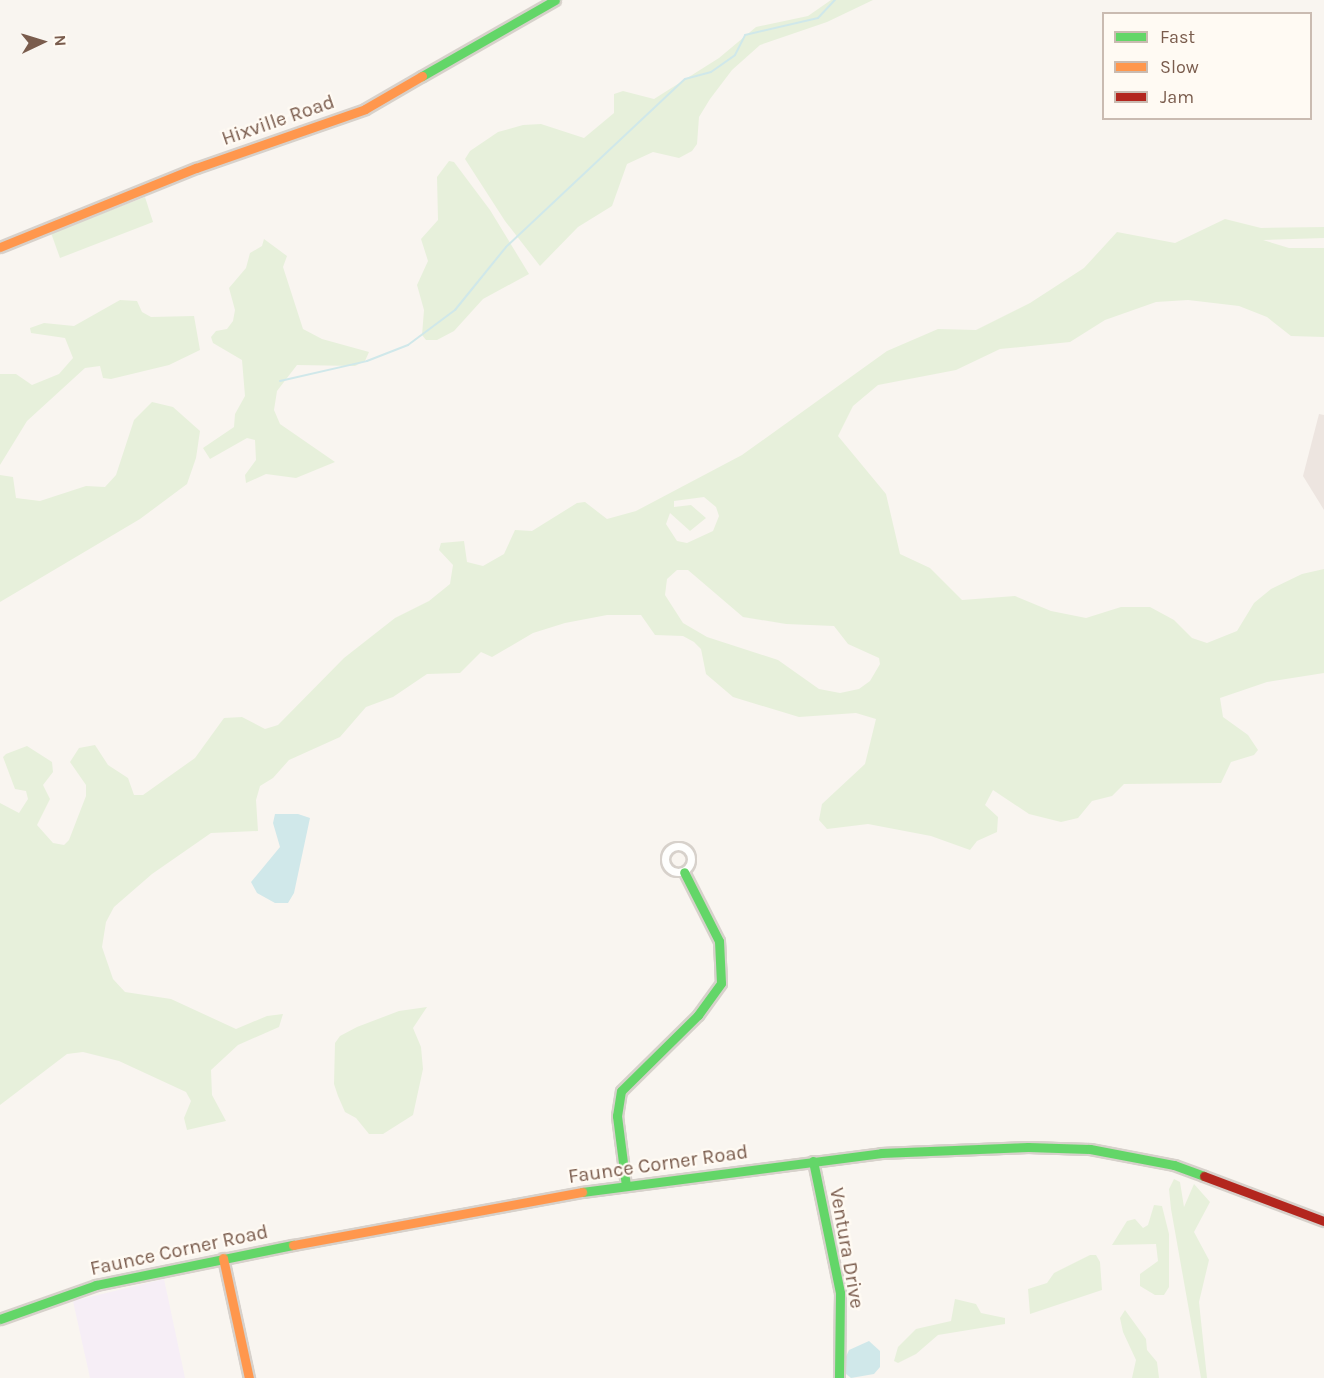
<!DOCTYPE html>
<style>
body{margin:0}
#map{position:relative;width:1324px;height:1378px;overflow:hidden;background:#f9f5f0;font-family:Karla,sans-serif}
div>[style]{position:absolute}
.industrial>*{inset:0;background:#ede5e0}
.education>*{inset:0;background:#f6eef6}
.green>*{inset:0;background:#e7f0db}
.water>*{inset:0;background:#d0e8ea}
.stream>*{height:2px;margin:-1px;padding:0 1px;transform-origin:1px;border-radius:1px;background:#d0e8ea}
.roads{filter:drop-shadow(2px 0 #d7d1cb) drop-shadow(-2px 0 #d7d1cb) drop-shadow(0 2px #d7d1cb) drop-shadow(0 -2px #d7d1cb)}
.street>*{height:7px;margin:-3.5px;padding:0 3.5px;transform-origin:3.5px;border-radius:3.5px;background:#fefefd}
.street>.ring{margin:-3.5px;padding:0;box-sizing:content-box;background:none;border:7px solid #fefefd;border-radius:50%}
.fast>*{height:9px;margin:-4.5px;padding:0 4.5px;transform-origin:4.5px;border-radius:4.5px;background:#63d668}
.slow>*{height:9px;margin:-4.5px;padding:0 4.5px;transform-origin:4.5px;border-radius:4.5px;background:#ff974d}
.jam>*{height:9px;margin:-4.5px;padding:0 4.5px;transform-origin:4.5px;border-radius:4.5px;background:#b3261e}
span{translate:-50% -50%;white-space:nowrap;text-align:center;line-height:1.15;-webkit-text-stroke:4.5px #fffaf3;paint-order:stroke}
.street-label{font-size:20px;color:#7a5c4d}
.legend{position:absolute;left:1102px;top:12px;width:210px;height:108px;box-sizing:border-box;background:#fffaf3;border:2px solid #cabbb1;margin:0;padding:8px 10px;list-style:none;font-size:18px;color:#7a5c4d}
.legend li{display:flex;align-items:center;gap:12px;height:30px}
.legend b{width:30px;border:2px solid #cabbb1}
.north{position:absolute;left:12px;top:12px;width:60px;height:60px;-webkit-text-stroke:4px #fffaf3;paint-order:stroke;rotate:86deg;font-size:16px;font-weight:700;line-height:24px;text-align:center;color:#7a5c4d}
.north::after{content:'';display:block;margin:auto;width:21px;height:27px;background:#7a5c4d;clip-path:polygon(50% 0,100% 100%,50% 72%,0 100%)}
</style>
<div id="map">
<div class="industrial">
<div style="clip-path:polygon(1319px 414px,1324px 415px,1324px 510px,1303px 476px)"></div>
</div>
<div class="education">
<div style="clip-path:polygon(164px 1279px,185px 1378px,90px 1378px,73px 1301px)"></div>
</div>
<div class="green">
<div style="clip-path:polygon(831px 0,873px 0,827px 22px,760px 45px,732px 70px,710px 99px,699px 117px,697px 144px,692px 151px,679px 158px,653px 152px,627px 164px,612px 206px,578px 227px,540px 266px,505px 221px,465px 159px,470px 151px,498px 132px,523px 125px,541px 124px,584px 138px,614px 113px,614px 94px,623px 91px,654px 99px,719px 58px,756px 27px,808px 16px)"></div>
<div style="clip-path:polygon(449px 161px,454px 162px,490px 210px,529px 274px,483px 299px,454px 331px,437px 340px,426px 340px,422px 335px,424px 310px,417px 285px,428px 261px,421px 239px,438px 220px,437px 177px)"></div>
<div style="clip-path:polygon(145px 197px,153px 222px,60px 258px,51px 233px)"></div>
<div style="clip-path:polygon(evenodd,1225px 219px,1261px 228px,1324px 227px,1324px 238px,1263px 240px,1289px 248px,1324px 248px,1324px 337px,1291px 336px,1267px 317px,1239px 306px,1188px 300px,1156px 302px,1105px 320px,1070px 342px,1000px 349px,956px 370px,878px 385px,853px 406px,838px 436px,886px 494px,900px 554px,930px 568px,962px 600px,1015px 596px,1051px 611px,1086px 618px,1121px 607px,1150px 607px,1174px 620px,1192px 638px,1207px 643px,1237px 631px,1254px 603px,1271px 589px,1302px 574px,1324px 569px,1324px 673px,1267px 682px,1220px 698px,1223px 717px,1248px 735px,1258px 750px,1254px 755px,1231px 762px,1221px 783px,1124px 784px,1112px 796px,1092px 801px,1078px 818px,1061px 822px,1029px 814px,993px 790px,985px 805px,998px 817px,997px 832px,977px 841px,970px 850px,931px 836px,868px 824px,827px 829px,819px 820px,822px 804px,865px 764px,876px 719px,856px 713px,799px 717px,733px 697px,706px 674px,701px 649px,694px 642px,683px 636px,655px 635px,641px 615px,607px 615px,565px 623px,533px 633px,492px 657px,481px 652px,460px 673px,427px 674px,393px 697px,366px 707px,340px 737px,289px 760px,273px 778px,260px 786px,256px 800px,258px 831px,211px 833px,152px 874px,114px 907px,106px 922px,102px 947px,113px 979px,125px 992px,171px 999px,236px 1029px,267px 1016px,283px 1014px,279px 1027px,238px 1045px,211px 1070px,212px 1095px,226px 1121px,187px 1130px,184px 1118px,191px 1101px,186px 1092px,119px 1061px,83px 1052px,67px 1054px,0 1105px,0 803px,19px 813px,28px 799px,26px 791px,15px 789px,3px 757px,6px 754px,27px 746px,52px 762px,53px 772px,43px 785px,50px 799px,37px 825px,53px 843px,64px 845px,69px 840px,86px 796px,86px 785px,70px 762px,79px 748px,95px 745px,108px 765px,128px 778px,134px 795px,143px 795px,195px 758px,224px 718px,242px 717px,265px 729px,278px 725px,344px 658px,395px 618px,429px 601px,450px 584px,453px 565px,439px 550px,441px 543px,464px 541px,467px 562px,483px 566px,504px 554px,515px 530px,532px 531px,577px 503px,585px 502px,607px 519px,636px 511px,742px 455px,887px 351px,938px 329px,976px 330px,1030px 303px,1084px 268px,1117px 232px,1175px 243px,1225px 219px,704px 497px,716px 507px,719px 516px,713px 531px,687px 543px,677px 541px,666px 524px,670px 513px,690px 531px,706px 518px,691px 505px,674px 507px,674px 501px,704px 497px,1225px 219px,677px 570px,688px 570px,743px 617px,786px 624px,834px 626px,848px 644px,879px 658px,880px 664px,870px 681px,859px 689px,840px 693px,819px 689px,778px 660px,707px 637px,683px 623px,665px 595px,667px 579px,677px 570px)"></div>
<div style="clip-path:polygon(264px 239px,287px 256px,283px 267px,303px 329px,322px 339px,369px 352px,365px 361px,355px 366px,297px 365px,277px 391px,274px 410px,280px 424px,335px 462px,296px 478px,266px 474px,246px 483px,245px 475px,256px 460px,255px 440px,247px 438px,210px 459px,203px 448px,234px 427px,235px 414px,245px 396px,242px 360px,213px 343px,211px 337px,216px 331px,227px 329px,233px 321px,235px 310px,229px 288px,246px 268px,250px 253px,262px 246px)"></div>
<div style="clip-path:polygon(120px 300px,137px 301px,142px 312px,151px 317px,194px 316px,200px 350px,169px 365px,111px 379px,103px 378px,100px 366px,85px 368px,27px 421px,0 465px,0 374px,16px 374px,32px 385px,59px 374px,73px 358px,65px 338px,31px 333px,30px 328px,44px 323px,74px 326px)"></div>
<div style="clip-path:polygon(152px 402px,173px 407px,200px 431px,196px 458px,187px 484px,140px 519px,0 602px,0 475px,13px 477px,16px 498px,40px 501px,86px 486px,105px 487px,116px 475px,134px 420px)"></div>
<div style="clip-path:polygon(427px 1007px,413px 1028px,421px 1047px,423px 1069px,413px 1115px,383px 1134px,369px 1134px,356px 1118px,345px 1112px,338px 1096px,334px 1084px,335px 1043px,340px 1036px,357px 1027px,399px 1011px)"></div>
<div style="clip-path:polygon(1174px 1179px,1180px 1182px,1184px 1207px,1194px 1184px,1210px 1202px,1194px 1232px,1209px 1260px,1199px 1302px,1207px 1378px,1201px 1378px,1171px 1209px,1169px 1189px)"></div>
<div style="clip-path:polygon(1154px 1205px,1162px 1206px,1169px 1234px,1169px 1287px,1164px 1295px,1155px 1295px,1140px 1286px,1140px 1274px,1158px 1261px,1156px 1244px,1112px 1245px,1127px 1221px,1135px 1219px,1143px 1228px,1148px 1225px)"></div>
<div style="clip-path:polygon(1090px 1255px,1096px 1255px,1100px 1262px,1102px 1290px,1030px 1314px,1028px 1289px,1047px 1283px,1054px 1273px)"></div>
<div style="clip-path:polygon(955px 1299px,976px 1304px,981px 1313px,1005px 1318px,1005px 1324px,938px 1335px,916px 1354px,898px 1363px,894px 1361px,898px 1347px,916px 1329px,951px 1321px)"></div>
<div style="clip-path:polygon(1125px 1310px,1146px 1339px,1147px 1350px,1157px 1362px,1159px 1378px,1132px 1378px,1136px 1360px,1123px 1332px,1120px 1318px)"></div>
</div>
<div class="water">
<div style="clip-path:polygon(275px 814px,298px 814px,310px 818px,294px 893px,288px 903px,275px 903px,257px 893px,251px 882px,280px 847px,273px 823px)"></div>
<div style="clip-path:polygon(869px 1341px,880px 1351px,880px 1367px,874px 1374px,851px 1378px,846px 1374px,844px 1361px,849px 1350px)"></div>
</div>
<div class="stream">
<div style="left:280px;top:381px;width:89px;rotate:-12.9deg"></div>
<div style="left:367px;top:361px;width:44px;rotate:-21.3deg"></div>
<div style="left:408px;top:345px;width:59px;rotate:-36.7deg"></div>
<div style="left:455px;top:310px;width:81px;rotate:-51deg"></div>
<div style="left:506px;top:247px;width:245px;rotate:-43.2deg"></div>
<div style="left:685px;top:79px;width:27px;rotate:-15deg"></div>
<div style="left:711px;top:72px;width:29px;rotate:-35deg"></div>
<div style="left:735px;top:55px;width:22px;rotate:-63deg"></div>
<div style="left:745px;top:35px;width:75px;rotate:-13.1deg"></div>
<div style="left:818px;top:18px;width:25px;rotate:-47deg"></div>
</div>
<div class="roads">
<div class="street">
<div class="ring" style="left:665px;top:846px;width:19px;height:19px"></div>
</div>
<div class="fast">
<div style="left:422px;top:76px;width:153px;rotate:-29.7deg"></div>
<div style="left:813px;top:1161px;width:135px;rotate:78.4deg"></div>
<div style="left:840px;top:1293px;width:85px;rotate:90.7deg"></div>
<div style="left:626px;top:1186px;width:71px;rotate:-97.3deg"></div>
<div style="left:617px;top:1116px;width:25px;rotate:-81deg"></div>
<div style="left:621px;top:1091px;width:108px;rotate:-44.6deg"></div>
<div style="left:698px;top:1015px;width:39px;rotate:-54deg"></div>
<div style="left:721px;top:983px;width:42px;rotate:-92.7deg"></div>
<div style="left:719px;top:941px;width:77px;rotate:-116.9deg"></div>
<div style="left:582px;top:1192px;width:302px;rotate:-7.4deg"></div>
<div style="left:881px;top:1153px;width:147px;rotate:-2.3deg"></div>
<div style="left:1028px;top:1147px;width:62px;rotate:1.8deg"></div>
<div style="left:1090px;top:1149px;width:86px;rotate:10.8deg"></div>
<div style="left:1174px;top:1165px;width:32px;rotate:20deg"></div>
<div style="left:0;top:1319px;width:102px;rotate:-19.5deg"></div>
<div style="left:96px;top:1285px;width:201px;rotate:-11.5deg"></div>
</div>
<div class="slow">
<div style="left:0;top:247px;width:211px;rotate:-22deg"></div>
<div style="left:196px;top:168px;width:179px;rotate:-19.2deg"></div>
<div style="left:365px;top:109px;width:66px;rotate:-30.1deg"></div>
<div style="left:293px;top:1245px;width:294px;rotate:-10.4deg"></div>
<div style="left:223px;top:1258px;width:123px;rotate:77.8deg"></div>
</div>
<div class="jam">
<div style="left:1204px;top:1176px;width:128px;rotate:20.6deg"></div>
</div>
</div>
<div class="street-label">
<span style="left:278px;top:120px;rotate:-19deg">Hixville Road</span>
<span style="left:658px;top:1164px;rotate:-8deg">Faunce Corner Road</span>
<span style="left:847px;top:1248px;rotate:80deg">Ventura Drive</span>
<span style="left:179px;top:1250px;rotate:-12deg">Faunce Corner Road</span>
</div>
<ul class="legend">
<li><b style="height:8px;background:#63d668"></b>Fast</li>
<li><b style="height:8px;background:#ff974d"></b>Slow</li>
<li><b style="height:8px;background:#b3261e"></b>Jam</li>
</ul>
<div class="north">N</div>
</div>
